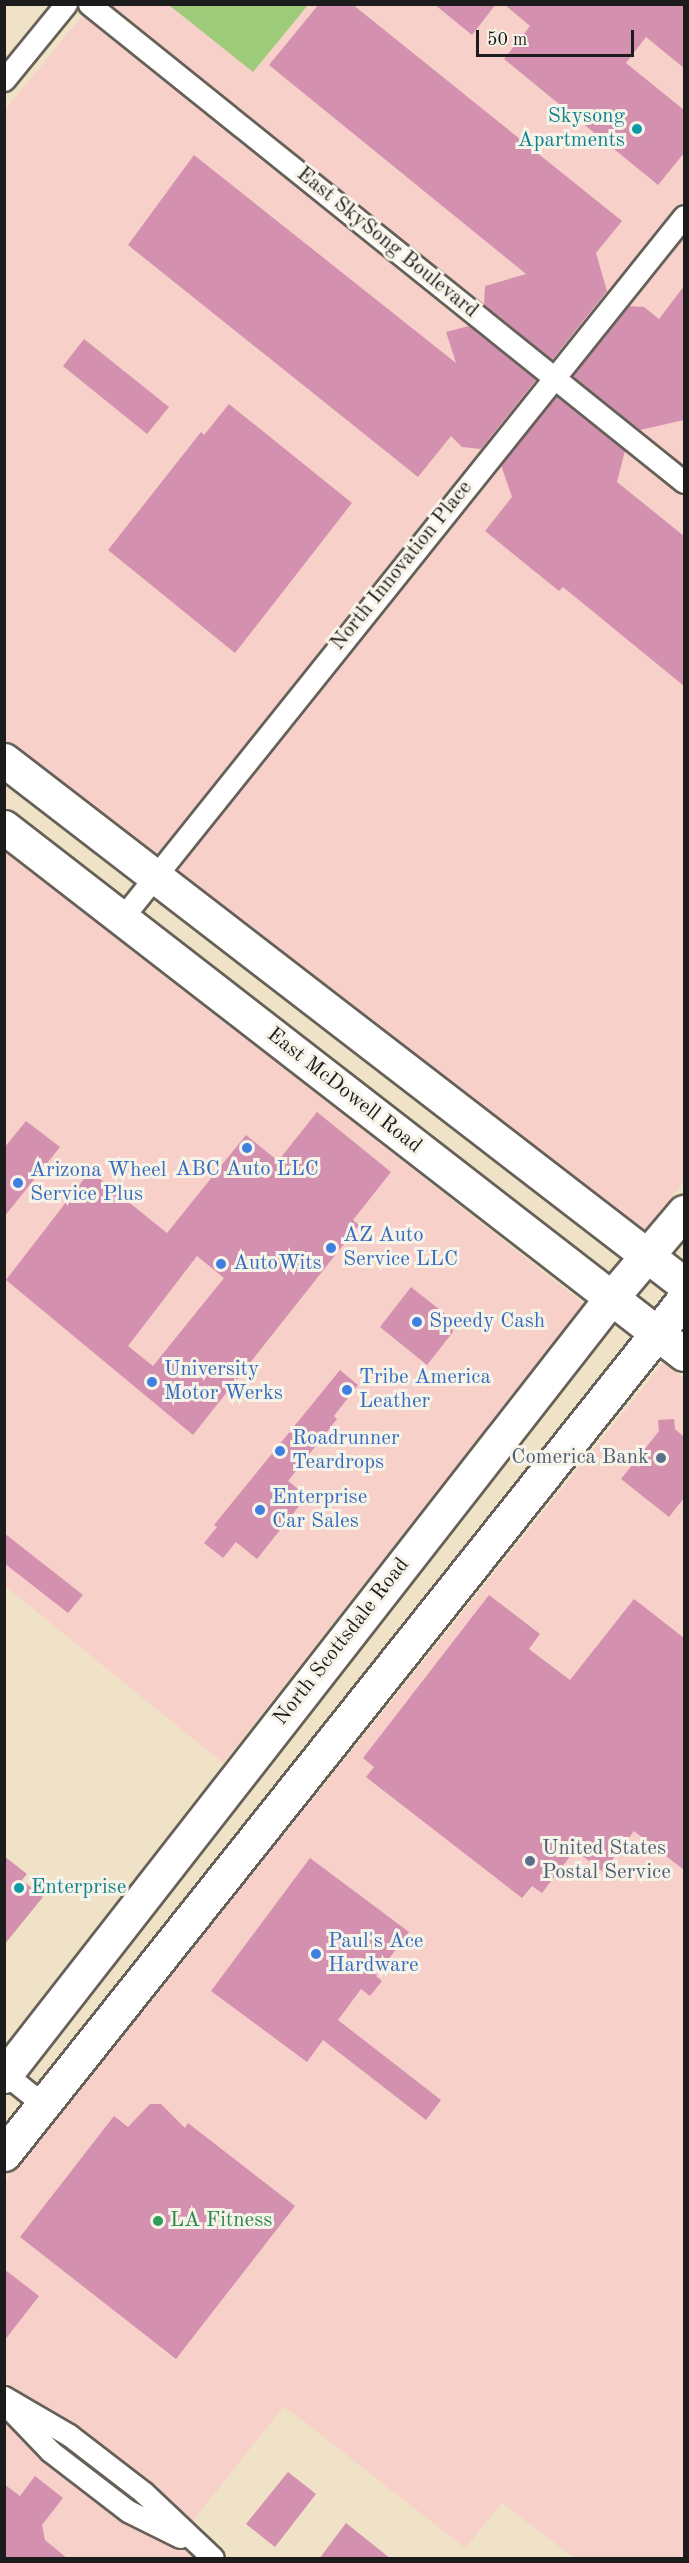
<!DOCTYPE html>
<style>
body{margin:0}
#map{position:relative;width:689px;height:2563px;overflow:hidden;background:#f0e2c6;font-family:"Old Standard TT",serif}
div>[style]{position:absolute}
.built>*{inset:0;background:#f7d0c9}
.green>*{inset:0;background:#9ecb79}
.building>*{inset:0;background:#d391af}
.roads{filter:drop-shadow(2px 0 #666158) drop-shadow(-2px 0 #666158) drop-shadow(0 2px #666158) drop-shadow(0 -2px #666158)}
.minor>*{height:21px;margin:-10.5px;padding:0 10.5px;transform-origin:10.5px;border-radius:10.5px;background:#fff}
.primary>*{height:33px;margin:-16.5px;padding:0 16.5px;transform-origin:16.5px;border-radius:16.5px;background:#fff}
.dots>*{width:16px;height:16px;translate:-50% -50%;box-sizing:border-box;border:3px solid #f7f3e8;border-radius:50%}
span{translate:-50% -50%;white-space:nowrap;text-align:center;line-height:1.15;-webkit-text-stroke:6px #f7f3e8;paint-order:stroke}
.culture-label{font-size:21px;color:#0d838f}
.right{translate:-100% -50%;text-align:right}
.left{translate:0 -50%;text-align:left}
.street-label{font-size:21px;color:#1c1c1c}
.shop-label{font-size:21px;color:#366cbe}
.service-label{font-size:21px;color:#4e5e75}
.leisure-label{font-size:21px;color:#27864d}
.frame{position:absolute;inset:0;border:6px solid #1c1c1c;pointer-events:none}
.scale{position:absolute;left:476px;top:30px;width:158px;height:27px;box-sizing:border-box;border:3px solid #1c1c1c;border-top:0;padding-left:8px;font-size:18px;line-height:21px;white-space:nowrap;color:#1c1c1c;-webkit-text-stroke:4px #f7f3e8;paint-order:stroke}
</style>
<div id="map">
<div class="built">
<div style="clip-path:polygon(91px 5px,684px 5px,684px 1181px,644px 1231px,5px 743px,4px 111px)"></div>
<div style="clip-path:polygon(4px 847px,584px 1304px,223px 1763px,5px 1586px)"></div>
<div style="clip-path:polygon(663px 1363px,684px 1378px,684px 2558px,574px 2558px,502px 2503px,465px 2548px,284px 2406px,191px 2523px,5px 2381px,4px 2183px)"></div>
<div style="clip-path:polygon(4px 2406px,178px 2540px,201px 2558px,5px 2558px)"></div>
</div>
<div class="green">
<div style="clip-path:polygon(169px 5px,308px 4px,308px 5px,253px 72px)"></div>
</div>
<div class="building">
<div style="clip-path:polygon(319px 4px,352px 4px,622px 221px,596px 253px,607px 291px,552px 360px,484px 305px,485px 286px,526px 274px,269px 65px)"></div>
<div style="clip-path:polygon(434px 4px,496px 4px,472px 35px)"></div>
<div style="clip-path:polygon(504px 4px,684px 4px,684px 68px,646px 37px,626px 63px,684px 110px,684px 153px,658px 185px,504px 59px,530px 26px)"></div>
<div style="clip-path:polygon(194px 155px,456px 363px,446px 332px,469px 326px,536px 380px,481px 449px,462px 447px,451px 436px,418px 477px,128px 245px)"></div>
<div style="clip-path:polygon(684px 286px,684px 420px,640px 430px,572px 376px,628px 306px,644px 307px,659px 319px)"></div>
<div style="clip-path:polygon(84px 339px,169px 407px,147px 434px,63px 366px)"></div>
<div style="clip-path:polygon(556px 396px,625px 451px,617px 482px,684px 536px,684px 686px,563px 587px,559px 591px,485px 531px,512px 497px,501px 465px)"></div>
<div style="clip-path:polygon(229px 404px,352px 503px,235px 653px,108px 550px,201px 432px,204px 435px)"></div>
<div style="clip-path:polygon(evenodd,317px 1112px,391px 1172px,353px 1220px,359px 1225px,193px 1435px,6px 1280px,90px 1171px,167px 1233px,246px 1135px,278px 1161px,317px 1112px,197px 1256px,224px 1278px,153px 1366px,128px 1346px,197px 1256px)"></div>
<div style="clip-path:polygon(26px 1121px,60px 1147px,4px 1217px,4px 1148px)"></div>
<div style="clip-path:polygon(411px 1287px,449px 1317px,453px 1332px,427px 1365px,380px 1327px)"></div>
<div style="clip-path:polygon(340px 1370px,358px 1385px,334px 1416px,337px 1419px,288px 1481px,307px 1496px,257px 1559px,236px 1542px,223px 1558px,204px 1543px,217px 1527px,214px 1525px)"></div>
<div style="clip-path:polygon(674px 1419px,675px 1429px,684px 1437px,684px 1498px,669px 1517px,621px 1479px,659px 1431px,658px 1420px)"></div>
<div style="clip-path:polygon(4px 1533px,83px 1595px,68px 1613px,4px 1563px)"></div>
<div style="clip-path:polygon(489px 1595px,540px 1634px,529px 1649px,570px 1680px,634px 1599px,684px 1638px,684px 1870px,634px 1831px,603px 1872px,575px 1850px,542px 1893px,532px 1886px,522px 1898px,366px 1777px,374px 1767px,363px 1758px)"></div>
<div style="clip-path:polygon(4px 1856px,27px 1874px,22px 1880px,43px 1897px,4px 1945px)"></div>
<div style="clip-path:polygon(310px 1858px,409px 1932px,376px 1976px,382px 1981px,370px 1996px,361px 1989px,338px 2020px,441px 2100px,426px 2120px,323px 2040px,307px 2062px,211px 1991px)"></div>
<div style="clip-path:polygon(150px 2104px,161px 2104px,185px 2128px,188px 2123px,295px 2206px,176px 2359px,20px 2237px,114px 2116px,128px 2127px)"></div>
<div style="clip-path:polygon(4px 2269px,39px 2296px,4px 2341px)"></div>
<div style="clip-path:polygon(288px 2472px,316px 2494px,275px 2547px,246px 2524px)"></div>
<div style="clip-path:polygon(35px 2476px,63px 2498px,42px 2525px,45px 2540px,68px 2559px,4px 2559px,4px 2484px,20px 2496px)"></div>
<div style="clip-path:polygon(346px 2523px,391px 2559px,319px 2559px)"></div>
</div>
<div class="roads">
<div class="minor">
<div style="left:89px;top:4px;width:763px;rotate:38.78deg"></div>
<div style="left:4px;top:80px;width:98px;rotate:-50.8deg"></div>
<div style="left:122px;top:918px;width:899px;rotate:-51.32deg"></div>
<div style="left:4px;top:2073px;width:51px;rotate:38.7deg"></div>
<div style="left:4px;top:2397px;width:75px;rotate:30.3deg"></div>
<div style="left:69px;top:2435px;width:93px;rotate:37.6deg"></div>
<div style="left:143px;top:2492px;width:96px;rotate:43.3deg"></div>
<div style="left:8px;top:2407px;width:61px;rotate:46.3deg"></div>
<div style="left:50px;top:2451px;width:98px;rotate:37.6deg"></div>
<div style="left:128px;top:2511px;width:58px;rotate:26.6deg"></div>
</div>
<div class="primary">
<div style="left:4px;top:760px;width:858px;rotate:37.62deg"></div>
<div style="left:4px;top:827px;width:860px;rotate:37.78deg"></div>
<div style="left:4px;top:2076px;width:987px;rotate:-52.04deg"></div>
<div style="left:611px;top:1298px;width:113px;rotate:-49.7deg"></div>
<div style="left:4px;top:2154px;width:1092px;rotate:-51.5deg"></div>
</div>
</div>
<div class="dots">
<div style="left:637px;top:129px;background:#0f9aa8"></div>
<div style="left:247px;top:1148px;background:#3f7fe0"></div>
<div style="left:18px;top:1183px;background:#3f7fe0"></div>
<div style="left:331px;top:1248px;background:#3f7fe0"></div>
<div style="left:221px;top:1264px;background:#3f7fe0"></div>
<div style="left:417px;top:1322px;background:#3f7fe0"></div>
<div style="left:152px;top:1382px;background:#3f7fe0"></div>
<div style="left:347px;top:1390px;background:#3f7fe0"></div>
<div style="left:280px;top:1451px;background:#3f7fe0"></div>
<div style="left:661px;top:1458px;background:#5c6f8a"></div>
<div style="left:260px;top:1510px;background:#3f7fe0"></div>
<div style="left:530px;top:1861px;background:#5c6f8a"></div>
<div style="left:19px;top:1888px;background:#0f9aa8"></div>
<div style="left:316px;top:1954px;background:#3f7fe0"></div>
<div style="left:158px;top:2221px;background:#2e9e5b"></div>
</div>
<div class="culture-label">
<span class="right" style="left:625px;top:129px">Skysong<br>Apartments</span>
<span class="left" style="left:31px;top:1888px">Enterprise</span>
</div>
<div class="street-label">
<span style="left:387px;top:243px;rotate:39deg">East SkySong Boulevard</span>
<span style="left:402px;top:566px;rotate:-51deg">North Innovation Place</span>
<span style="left:344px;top:1091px;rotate:38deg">East McDowell Road</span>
<span style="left:342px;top:1642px;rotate:-52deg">North Scottsdale Road</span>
</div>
<div class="shop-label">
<span style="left:247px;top:1170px">ABC Auto LLC</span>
<span class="left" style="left:30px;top:1183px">Arizona Wheel<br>Service Plus</span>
<span class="left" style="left:343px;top:1248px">AZ Auto<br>Service LLC</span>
<span class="left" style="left:233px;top:1264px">AutoWits</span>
<span class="left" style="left:429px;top:1322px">Speedy Cash</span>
<span class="left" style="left:164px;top:1382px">University<br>Motor Werks</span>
<span class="left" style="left:359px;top:1390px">Tribe America<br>Leather</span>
<span class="left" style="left:292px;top:1451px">Roadrunner<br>Teardrops</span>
<span class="left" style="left:272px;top:1510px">Enterprise<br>Car Sales</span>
<span class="left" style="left:328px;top:1954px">Paul's Ace<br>Hardware</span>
</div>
<div class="service-label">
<span class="right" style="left:649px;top:1458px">Comerica Bank</span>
<span class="left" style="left:542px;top:1861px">United States<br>Postal Service</span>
</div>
<div class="leisure-label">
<span class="left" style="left:170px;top:2221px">LA Fitness</span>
</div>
<div class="frame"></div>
<div class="scale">50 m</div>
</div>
